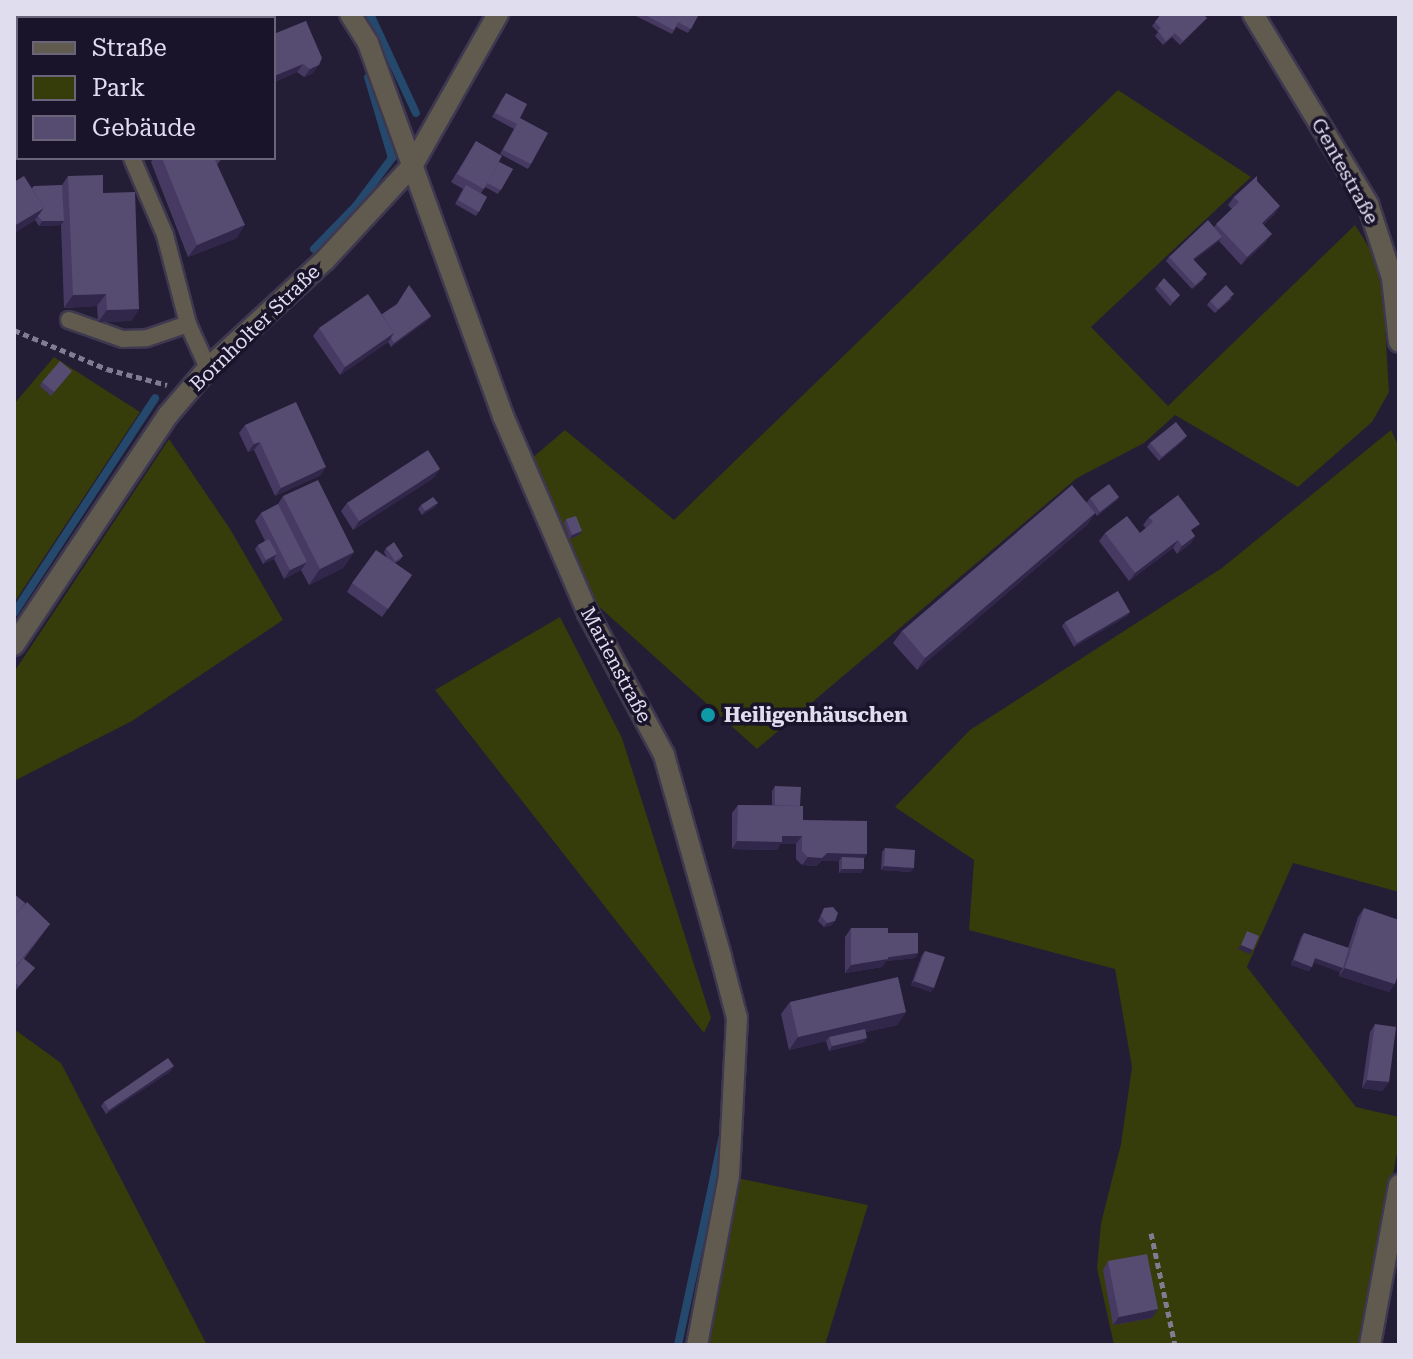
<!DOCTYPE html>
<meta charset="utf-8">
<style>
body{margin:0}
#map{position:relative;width:1413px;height:1359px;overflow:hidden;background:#241d36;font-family:"Roboto Serif",serif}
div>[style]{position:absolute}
.green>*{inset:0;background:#363c0a}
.stream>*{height:8px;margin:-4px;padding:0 4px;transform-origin:4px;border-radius:4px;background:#24496d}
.path>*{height:5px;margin-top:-2.5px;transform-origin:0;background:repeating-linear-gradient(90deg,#817c91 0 6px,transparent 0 10px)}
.roads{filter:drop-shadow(2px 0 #3e3850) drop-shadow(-2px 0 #3e3850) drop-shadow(0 2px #3e3850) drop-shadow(0 -2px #3e3850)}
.lane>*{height:16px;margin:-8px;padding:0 8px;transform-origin:8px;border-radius:8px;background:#615b4f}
.street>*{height:20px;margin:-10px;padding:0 10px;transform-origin:10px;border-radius:10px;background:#615b4f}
.wall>*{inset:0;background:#463a62}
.shaded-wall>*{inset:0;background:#31274a}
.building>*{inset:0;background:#564c72}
.dots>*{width:22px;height:22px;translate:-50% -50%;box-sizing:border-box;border:4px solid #1a142b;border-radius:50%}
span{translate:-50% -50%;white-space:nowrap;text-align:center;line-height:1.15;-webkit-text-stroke:7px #1a142b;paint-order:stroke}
.street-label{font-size:20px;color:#e0ddee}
.poi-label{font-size:20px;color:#e0ddee;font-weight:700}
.left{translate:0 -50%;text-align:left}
.frame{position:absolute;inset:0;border:16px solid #e0ddee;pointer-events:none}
.legend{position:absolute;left:16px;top:16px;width:260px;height:144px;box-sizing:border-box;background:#1a142b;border:2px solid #696479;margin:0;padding:10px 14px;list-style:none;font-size:24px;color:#e0ddee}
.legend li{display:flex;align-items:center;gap:16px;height:40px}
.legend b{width:40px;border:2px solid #696479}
</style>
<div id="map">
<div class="green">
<div style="clip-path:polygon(1118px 90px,1251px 177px,1091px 327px,1168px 406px,1355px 225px,1372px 252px,1383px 292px,1389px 392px,1372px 422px,1298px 487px,1175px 415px,1144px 443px,1077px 478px,757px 749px,595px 603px,531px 459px,565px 430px,674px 520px)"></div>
<div style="clip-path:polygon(54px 357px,140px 412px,14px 603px,14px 404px)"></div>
<div style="clip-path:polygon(1391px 430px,1398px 445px,1399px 470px,1399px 892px,1293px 863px,1247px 967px,1356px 1107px,1399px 1117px,1399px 1142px,1362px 1345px,1114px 1345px,1097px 1268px,1101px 1223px,1121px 1144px,1132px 1067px,1115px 969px,969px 930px,974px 860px,895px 807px,970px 730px,1222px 568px)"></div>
<div style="clip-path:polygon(169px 439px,230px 529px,283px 620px,132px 721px,14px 781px,14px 672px)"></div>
<div style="clip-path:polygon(560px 617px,622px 738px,711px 1018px,704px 1033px,435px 690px)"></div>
<div style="clip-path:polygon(14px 1029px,61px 1063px,207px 1345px,14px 1345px)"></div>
<div style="clip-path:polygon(737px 1178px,868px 1205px,825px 1345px,708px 1345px)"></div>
</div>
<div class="stream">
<div style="left:370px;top:14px;width:109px;rotate:65.1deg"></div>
<div style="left:314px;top:249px;width:60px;rotate:-45.7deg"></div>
<div style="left:356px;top:206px;width:60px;rotate:-53.1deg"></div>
<div style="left:392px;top:158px;width:84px;rotate:-106.5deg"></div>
<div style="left:14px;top:613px;width:257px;rotate:-56.7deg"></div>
<div style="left:678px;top:1345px;width:215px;rotate:-77.9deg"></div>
</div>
<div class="path">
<div style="left:14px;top:330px;width:101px;rotate:22.8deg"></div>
<div style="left:107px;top:369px;width:62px;rotate:14.9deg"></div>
<div style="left:1151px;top:1233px;width:115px;rotate:77.9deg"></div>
</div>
<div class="roads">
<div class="lane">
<div style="left:132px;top:158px;width:84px;rotate:66.8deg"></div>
<div style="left:165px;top:235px;width:92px;rotate:75.5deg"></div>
<div style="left:188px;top:324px;width:48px;rotate:65.6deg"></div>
<div style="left:69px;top:320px;width:57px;rotate:19.4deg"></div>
<div style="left:123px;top:339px;width:24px;rotate:-2deg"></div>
<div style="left:147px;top:338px;width:43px;rotate:-18.9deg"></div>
</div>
<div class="street">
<div style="left:350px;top:14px;width:34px;rotate:58deg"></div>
<div style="left:368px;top:43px;width:397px;rotate:70.1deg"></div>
<div style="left:503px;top:416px;width:215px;rotate:66.7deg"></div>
<div style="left:588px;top:613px;width:161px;rotate:61.8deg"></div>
<div style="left:664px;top:755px;width:210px;rotate:74.2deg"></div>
<div style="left:721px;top:957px;width:63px;rotate:75.3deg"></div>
<div style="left:737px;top:1018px;width:158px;rotate:92.9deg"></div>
<div style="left:729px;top:1176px;width:172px;rotate:100.7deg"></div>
<div style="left:1253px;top:14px;width:222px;rotate:58.8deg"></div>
<div style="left:1368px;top:204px;width:78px;rotate:72deg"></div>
<div style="left:1392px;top:278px;width:64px;rotate:83.8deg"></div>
<div style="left:14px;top:645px;width:277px;rotate:-56.2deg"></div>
<div style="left:168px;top:415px;width:62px;rotate:-49.6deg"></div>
<div style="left:208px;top:368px;width:159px;rotate:-42.7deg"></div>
<div style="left:325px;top:260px;width:128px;rotate:-47.2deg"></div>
<div style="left:412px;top:166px;width:175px;rotate:-60.5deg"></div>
<div style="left:1370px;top:1345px;width:163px;rotate:-79.7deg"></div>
</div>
</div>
<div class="wall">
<div style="clip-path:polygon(632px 14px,699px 14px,688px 33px,676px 27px,672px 34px)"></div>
<div style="clip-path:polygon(1161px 14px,1207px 18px,1180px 45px,1172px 37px,1163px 45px,1155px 36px,1158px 32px,1152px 26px)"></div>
<div style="clip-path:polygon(306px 21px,313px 73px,304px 77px,297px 72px,274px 82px,274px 34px)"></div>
<div style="clip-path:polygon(503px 97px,520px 118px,531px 164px,528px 169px,500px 154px,514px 129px,492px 117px)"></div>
<div style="clip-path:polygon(476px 141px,499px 162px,513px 169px,498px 194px,485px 187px,481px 193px,487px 197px,476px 216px,455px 204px,463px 189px,451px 182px)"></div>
<div style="clip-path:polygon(153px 158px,222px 158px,217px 165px,237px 238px,188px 257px,151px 162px)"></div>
<div style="clip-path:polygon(68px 176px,103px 193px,139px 309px,131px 321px,98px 322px,97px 306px,64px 308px,61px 225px,39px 226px,35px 220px,14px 233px,32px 188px,62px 185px)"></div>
<div style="clip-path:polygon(1257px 181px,1275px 214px,1263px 225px,1266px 242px,1241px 265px,1219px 241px,1194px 260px,1204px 279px,1192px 289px,1166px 261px,1169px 257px,1214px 227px,1232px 209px,1228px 205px,1234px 197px)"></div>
<div style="clip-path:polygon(1158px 285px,1180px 295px,1170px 306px,1155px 289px)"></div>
<div style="clip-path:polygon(1232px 298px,1215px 313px,1207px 305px,1210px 301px)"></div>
<div style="clip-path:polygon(382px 314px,431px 316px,428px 320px,391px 347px,388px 342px,340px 375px,313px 336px,319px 328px)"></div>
<div style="clip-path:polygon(72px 371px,51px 396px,40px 386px,42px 382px)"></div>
<div style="clip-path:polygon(245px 425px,321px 475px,275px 496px,254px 450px,248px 452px,239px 433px)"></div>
<div style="clip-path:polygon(1184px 440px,1159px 461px,1147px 447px,1150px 443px)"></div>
<div style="clip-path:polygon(435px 477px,353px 530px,341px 511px,347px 503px)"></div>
<div style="clip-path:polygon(283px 496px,354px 552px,343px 568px,309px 585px,301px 570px,284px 579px,274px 559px,263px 564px,255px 549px,258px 545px,265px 541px,255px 521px,261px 513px,278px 504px)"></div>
<div style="clip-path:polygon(1119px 497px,1116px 501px,1097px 516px,1095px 513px,1087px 525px,917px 670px,893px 643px,902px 631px,1087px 502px,1090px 498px)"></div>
<div style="clip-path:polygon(421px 505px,435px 507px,422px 515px,418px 509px)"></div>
<div style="clip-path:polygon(1149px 517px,1193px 533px,1195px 536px,1190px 544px,1177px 554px,1173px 548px,1129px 581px,1099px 541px,1105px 533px,1140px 533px,1146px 528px,1143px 525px)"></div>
<div style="clip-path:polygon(566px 519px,579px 535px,570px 539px,564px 523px)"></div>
<div style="clip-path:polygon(386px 548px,403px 556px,400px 560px,395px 563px,412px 575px,382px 617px,347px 592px,352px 583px,387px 558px,384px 552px)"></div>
<div style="clip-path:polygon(1130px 612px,1127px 616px,1074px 647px,1062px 626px,1065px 622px)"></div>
<div style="clip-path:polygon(775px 786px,800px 806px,803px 820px,867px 854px,864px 858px,861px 873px,839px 873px,839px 861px,821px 861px,816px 866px,802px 865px,796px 859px,796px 844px,780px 844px,777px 850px,732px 849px,732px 813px,738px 805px,772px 805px,772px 791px)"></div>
<div style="clip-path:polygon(885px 848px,911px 872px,881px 870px,882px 852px)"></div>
<div style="clip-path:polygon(14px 894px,50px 924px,24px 959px,35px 968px,16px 990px,14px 988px)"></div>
<div style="clip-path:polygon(824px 908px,832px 925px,824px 927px,818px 921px)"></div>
<div style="clip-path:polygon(1364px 908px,1395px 984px,1389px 992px,1339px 976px,1340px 972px,1313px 962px,1309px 971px,1291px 965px,1301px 937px,1304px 933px,1348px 948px,1358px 917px)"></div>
<div style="clip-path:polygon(851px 928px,888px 933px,918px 953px,915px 958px,886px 961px,882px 967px,845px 973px,845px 937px)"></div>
<div style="clip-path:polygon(925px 951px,931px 992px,911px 985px,922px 955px)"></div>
<div style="clip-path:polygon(790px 1002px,906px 1012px,897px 1025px,866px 1032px,864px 1042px,829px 1051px,826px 1041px,789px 1050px,781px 1014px)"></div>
<div style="clip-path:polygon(1375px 1024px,1383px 1091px,1362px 1088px,1370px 1032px)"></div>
<div style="clip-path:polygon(171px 1071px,106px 1114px,101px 1106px,104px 1102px)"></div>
<div style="clip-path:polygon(1108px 1261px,1152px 1318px,1113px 1325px,1103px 1270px)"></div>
</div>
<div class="shaded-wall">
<div style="clip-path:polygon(303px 64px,297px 72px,274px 82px,274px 76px)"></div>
<div style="clip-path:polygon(319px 65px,313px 73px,304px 77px,310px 69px)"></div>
<div style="clip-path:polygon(1280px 206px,1275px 214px,1256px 231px,1262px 223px)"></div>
<div style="clip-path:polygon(44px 208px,35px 220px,14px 233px,14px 226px)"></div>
<div style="clip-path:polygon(42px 221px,64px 221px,61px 225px,39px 226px)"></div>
<div style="clip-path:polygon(245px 225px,237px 238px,188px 257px,197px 245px)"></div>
<div style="clip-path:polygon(1272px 234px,1266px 242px,1241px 265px,1247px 257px)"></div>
<div style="clip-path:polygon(1222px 237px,1219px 241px,1190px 263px,1193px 259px)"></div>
<div style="clip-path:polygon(106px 294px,97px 306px,64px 308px,73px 295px)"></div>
<div style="clip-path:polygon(139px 309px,131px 321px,98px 322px,107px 310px)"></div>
<div style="clip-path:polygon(431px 316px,428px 320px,391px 347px,394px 343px)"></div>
<div style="clip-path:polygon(394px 333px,389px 341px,340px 375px,345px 367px)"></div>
<div style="clip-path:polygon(1187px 436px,1184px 440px,1159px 461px,1162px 457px)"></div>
<div style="clip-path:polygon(260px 442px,254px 450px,248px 452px,254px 444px)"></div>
<div style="clip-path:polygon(326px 467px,321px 475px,275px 496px,281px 488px)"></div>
<div style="clip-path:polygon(440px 469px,435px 477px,353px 530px,359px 521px)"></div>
<div style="clip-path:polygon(1119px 497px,1116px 501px,1097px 516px,1100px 512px)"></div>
<div style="clip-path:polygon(438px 503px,435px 507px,422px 515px,425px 511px)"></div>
<div style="clip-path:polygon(1095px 513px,1087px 525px,917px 670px,925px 658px)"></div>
<div style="clip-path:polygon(582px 531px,579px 535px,570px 539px,572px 535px)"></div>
<div style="clip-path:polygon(1195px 536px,1190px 544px,1177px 554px,1182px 546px)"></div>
<div style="clip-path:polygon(1178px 540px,1173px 548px,1129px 581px,1135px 573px)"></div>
<div style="clip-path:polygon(354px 552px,343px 568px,309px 585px,320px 569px)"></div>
<div style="clip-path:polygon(277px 554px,274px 559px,263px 564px,266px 560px)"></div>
<div style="clip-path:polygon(307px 562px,301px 570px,284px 579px,290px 570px)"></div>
<div style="clip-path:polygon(1130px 612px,1127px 616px,1074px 647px,1077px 643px)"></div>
<div style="clip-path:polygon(782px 836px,802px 836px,796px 844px,780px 844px,777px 850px,732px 849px,737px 841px)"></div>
<div style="clip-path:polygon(827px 853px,867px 854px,861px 862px,842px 857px,839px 861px,821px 861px,816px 866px,802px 865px,808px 857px)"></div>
<div style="clip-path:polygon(884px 866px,914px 868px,911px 872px,881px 870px)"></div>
<div style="clip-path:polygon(842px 869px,864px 869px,861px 873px,839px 873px)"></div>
<div style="clip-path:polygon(835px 921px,832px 925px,824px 927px,827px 923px)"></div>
<div style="clip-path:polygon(1241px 945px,1253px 950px,1250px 954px,1238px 949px)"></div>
<div style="clip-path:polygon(918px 953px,915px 958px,886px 961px,882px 967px,845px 973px,851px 965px,885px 958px)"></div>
<div style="clip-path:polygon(1315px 958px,1343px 968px,1340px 972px,1312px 962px)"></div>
<div style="clip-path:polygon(1294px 960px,1312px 967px,1309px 971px,1291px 965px)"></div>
<div style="clip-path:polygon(1345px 968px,1395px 984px,1389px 992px,1339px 976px)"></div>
<div style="clip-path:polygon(914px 981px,934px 988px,931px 992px,911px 985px)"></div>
<div style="clip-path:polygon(906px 1012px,897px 1025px,830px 1040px,829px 1037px,826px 1041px,789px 1050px,798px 1037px)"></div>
<div style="clip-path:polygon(867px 1038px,864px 1042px,829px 1051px,832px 1046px)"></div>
<div style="clip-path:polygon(174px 1066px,171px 1071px,106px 1114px,109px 1110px)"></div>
<div style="clip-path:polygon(1367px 1080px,1389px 1082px,1383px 1091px,1362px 1088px)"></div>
<div style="clip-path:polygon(1158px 1309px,1152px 1318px,1113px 1325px,1119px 1317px)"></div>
</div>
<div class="building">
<div style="clip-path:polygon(643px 14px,699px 14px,691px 29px,678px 22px,674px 30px)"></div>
<div style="clip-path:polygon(1161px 14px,1203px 14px,1207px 18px,1183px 41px,1175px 33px,1166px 41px,1158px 31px,1161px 28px,1155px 22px)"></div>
<div style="clip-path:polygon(306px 21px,322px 58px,319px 65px,310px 69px,303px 64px,274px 76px,274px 34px)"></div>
<div style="clip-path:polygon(506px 93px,527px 104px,520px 118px,548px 133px,531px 164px,503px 150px,517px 124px,495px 113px)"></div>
<div style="clip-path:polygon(476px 141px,502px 156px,484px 189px,457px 174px)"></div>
<div style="clip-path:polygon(162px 158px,220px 158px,215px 160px,245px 225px,197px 245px)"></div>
<div style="clip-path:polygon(499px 162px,513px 169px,501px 190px,487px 183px)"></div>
<div style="clip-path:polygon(103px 175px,103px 193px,135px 192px,139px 309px,107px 310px,106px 294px,73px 295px,68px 176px)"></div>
<div style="clip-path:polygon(24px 176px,44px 208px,14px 226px,14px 182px)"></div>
<div style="clip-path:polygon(1257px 176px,1257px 181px,1280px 206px,1262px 223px,1272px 234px,1247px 257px,1216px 224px,1239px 202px,1234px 197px)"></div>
<div style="clip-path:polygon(62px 185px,64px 221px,42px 221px,38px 216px,44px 208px,32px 188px,34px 186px)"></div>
<div style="clip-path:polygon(466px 185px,487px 197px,479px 212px,458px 200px)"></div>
<div style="clip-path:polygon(1208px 220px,1222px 237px,1193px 259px,1207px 274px,1195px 285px,1169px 257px)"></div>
<div style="clip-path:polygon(1164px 278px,1180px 295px,1173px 302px,1158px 285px)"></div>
<div style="clip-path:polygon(409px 285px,431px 316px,394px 343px,391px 338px,394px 333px,382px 314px,397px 304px)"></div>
<div style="clip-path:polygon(1226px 285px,1234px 294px,1218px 309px,1210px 301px)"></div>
<div style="clip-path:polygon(368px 294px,394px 333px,345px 367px,319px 328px)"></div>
<div style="clip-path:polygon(60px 361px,72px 371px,54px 392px,42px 382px)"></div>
<div style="clip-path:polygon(296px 402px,326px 467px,281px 488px,260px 442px,254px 444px,245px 425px)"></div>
<div style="clip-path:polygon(1176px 422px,1187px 436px,1162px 457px,1150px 443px)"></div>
<div style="clip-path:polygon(428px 450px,440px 469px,359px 521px,347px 503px)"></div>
<div style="clip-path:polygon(318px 480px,354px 552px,320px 569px,283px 496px)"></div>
<div style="clip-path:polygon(1109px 484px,1119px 497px,1100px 512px,1090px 498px)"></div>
<div style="clip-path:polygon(1072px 485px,1095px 513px,925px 658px,902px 631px)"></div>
<div style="clip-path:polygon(1178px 495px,1200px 524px,1191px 530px,1195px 536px,1182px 546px,1178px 540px,1135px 573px,1105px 533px,1127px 516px,1140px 533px,1153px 522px,1149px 517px)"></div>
<div style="clip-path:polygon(433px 497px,438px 503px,425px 511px,421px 505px)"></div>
<div style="clip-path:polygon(278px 504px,307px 562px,290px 570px,261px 513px)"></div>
<div style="clip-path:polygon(576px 516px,582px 531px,572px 535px,566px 519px)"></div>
<div style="clip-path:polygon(269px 539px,277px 554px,266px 560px,258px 545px)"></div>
<div style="clip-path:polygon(394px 542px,403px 556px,395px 561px,386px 548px)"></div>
<div style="clip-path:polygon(376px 550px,412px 575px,388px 609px,352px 583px)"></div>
<div style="clip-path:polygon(1118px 591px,1130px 612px,1077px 643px,1065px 622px)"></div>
<div style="clip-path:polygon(775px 786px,801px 787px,800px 806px,775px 805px)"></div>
<div style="clip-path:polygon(738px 805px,803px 806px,803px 820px,867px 821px,867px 854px,827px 853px,822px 858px,808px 857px,802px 851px,802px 836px,782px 836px,782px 842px,737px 841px)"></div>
<div style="clip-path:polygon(885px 848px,915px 850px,914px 868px,884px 866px)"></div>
<div style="clip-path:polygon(842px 857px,864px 858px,864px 869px,842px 869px)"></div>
<div style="clip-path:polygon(14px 894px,25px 903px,14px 916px)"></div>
<div style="clip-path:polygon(27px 902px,50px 924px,16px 966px,14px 965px,14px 916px)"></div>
<div style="clip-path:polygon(833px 907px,838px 913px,835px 921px,827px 923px,821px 916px,824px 908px)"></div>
<div style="clip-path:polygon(1364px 908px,1399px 920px,1399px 971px,1395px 984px,1345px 968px)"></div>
<div style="clip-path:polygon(851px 928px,888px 928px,888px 959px,851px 965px)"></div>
<div style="clip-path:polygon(1247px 931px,1259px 936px,1253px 950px,1241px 945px)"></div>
<div style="clip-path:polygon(888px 933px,918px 933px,918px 953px,888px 957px)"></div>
<div style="clip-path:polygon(1304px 933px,1349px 948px,1343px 968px,1315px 958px,1312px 967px,1294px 960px)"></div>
<div style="clip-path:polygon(925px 951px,945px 957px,934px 988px,914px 981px)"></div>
<div style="clip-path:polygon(23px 958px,35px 968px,19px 986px,14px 982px,14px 970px)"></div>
<div style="clip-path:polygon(898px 977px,906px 1012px,798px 1037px,790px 1002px)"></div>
<div style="clip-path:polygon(1375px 1024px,1396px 1027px,1389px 1082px,1367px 1080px)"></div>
<div style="clip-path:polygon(865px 1029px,867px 1038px,832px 1046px,829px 1037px)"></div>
<div style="clip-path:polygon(168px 1058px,174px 1066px,109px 1110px,104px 1102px)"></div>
<div style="clip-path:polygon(1147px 1254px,1158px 1309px,1119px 1317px,1108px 1261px)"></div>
</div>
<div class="dots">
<div style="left:708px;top:715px;background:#0f9aa8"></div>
</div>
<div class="street-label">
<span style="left:1345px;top:171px;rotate:61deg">Gentestraße</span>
<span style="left:255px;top:328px;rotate:-44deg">Bornholter Straße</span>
<span style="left:616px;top:665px;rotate:62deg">Marienstraße</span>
</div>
<div class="poi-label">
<span class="left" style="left:724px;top:715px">Heiligenhäuschen</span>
</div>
<div class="frame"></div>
<ul class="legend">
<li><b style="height:10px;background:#615b4f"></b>Straße</li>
<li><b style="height:22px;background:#363c0a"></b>Park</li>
<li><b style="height:22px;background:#564c72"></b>Gebäude</li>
</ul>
</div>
